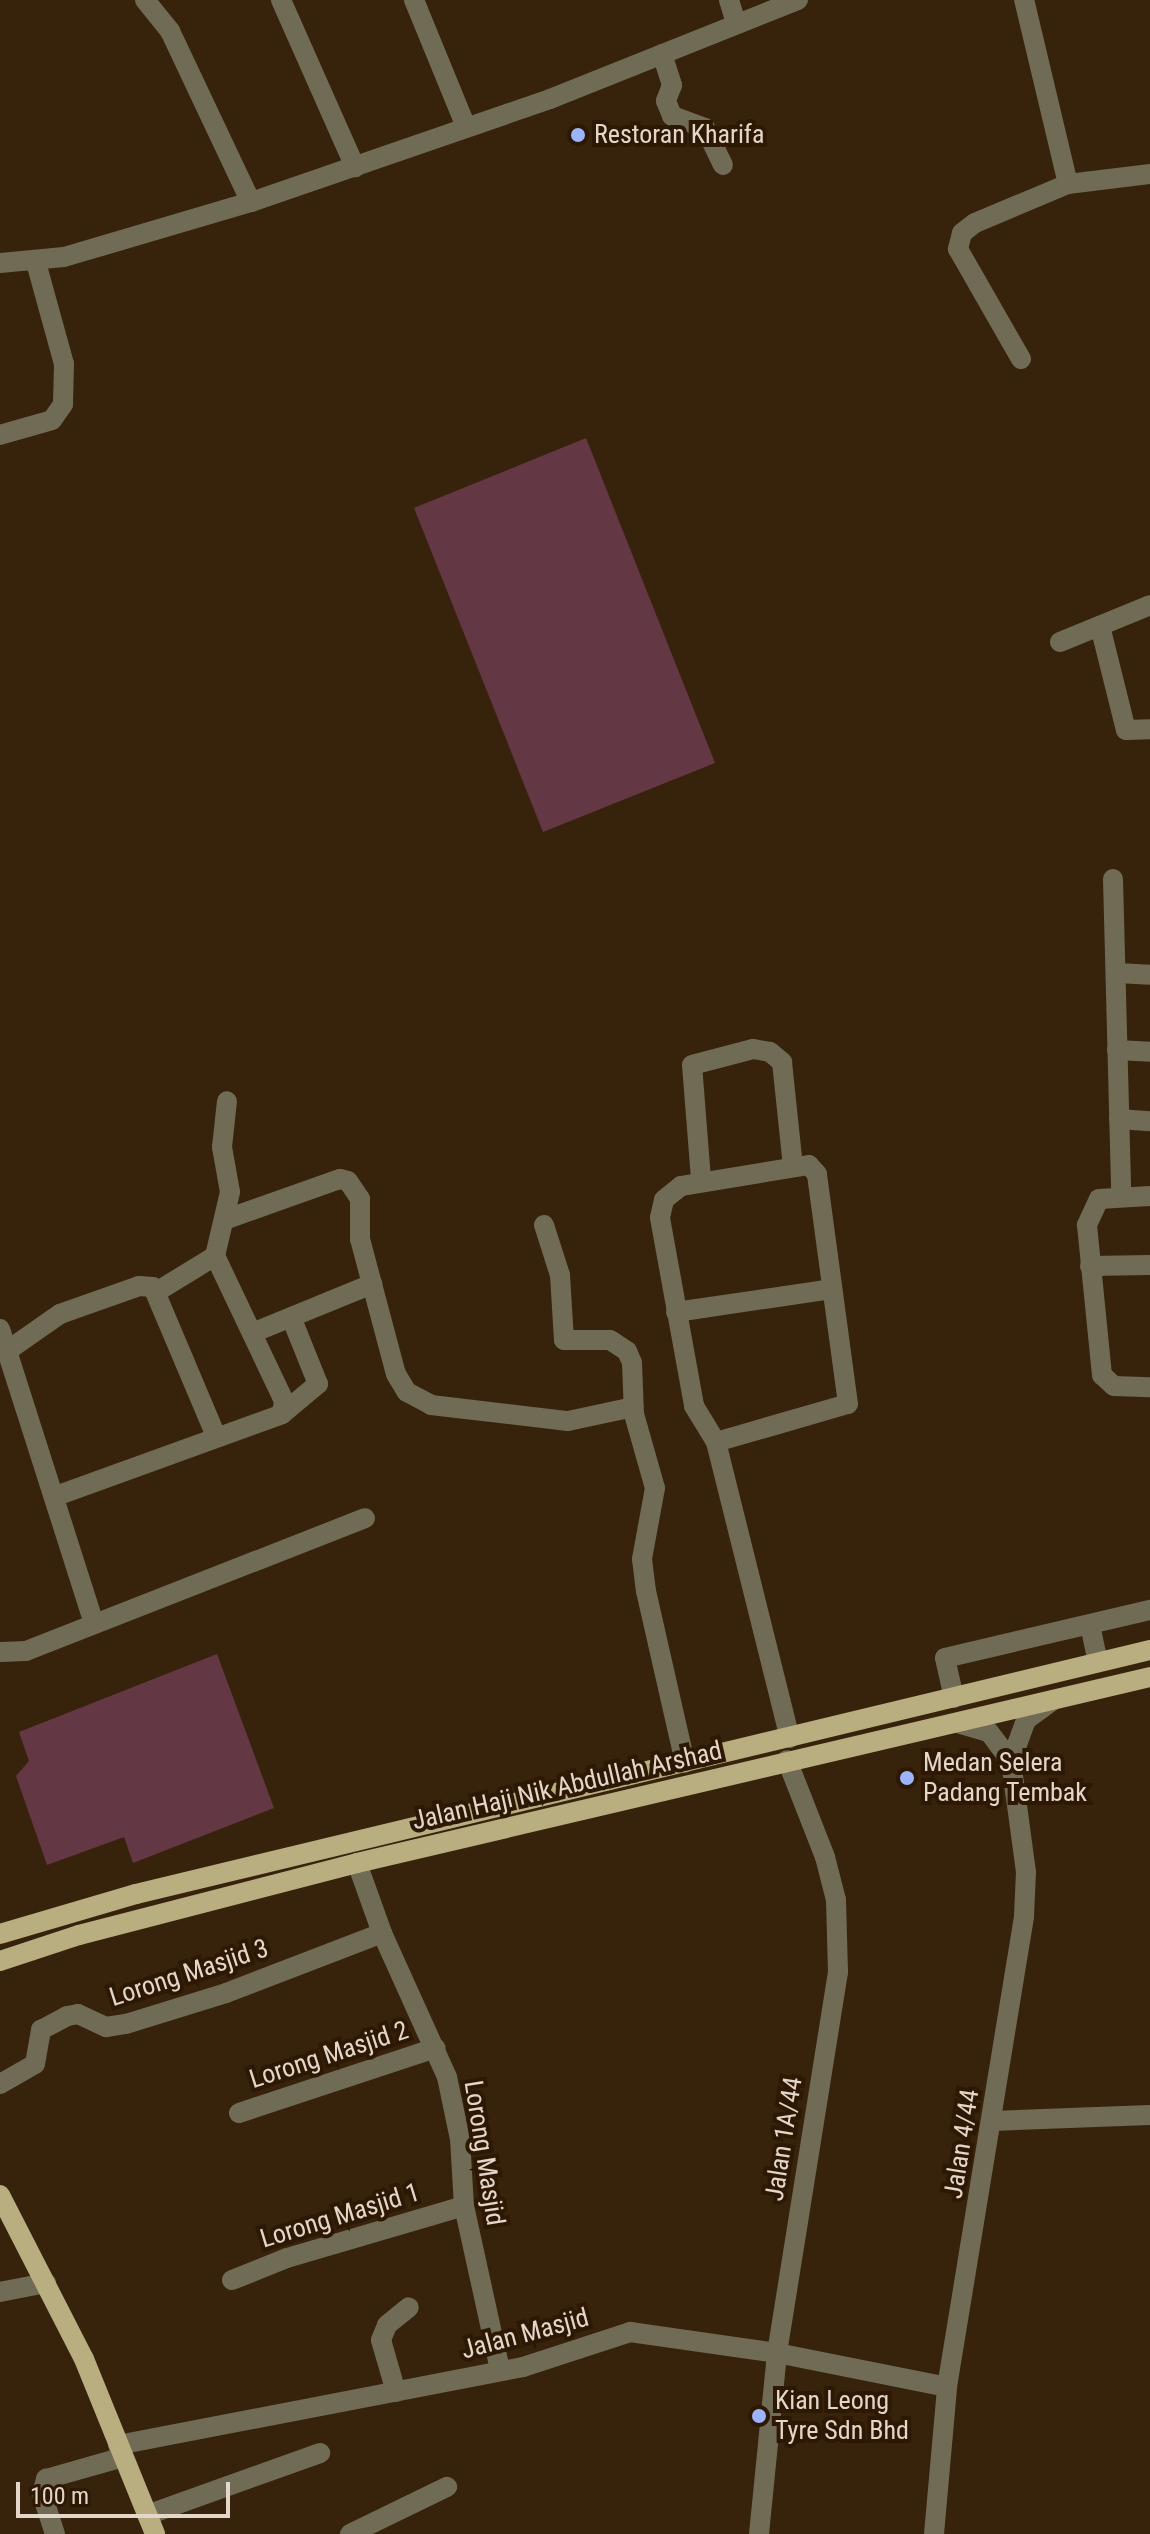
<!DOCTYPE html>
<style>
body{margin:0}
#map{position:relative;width:1150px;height:2534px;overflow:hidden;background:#37220c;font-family:"Roboto Condensed",sans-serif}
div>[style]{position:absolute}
.green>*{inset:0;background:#633844}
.minor>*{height:20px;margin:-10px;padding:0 10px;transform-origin:10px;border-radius:10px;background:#706b55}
.major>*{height:20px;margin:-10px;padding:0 10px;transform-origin:10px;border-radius:10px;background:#b8ae80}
.dots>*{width:22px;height:22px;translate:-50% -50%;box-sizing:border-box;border:4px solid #2d1903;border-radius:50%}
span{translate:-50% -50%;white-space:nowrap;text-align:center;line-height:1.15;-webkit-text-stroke:8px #2d1903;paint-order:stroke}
.poi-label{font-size:26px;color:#e4d6c9}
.left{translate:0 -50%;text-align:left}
.street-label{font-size:26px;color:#e4d6c9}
.scale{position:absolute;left:16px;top:2482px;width:214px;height:36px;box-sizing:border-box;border:4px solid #e4d6c9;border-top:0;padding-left:10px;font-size:24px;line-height:28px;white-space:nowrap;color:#e4d6c9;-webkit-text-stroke:6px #2d1903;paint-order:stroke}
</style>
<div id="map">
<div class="green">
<div style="clip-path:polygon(586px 438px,715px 763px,543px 832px,414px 508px)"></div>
<div style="clip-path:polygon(217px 1654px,274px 1808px,133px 1863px,124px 1837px,47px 1865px,16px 1776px,29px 1761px,19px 1732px)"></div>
</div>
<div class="minor">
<div style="left:145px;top:0;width:40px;rotate:51deg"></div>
<div style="left:170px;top:31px;width:189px;rotate:64.7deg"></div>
<div style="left:281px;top:0;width:183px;rotate:66.1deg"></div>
<div style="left:414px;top:0;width:137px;rotate:67.7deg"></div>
<div style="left:729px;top:0;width:24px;rotate:73deg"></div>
<div style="left:662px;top:54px;width:33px;rotate:72deg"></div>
<div style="left:672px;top:85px;width:17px;rotate:111deg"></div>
<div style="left:666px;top:101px;width:16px;rotate:68deg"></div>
<div style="left:672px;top:116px;width:35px;rotate:20deg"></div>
<div style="left:705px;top:128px;width:41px;rotate:64.1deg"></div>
<div style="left:1068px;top:184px;width:83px;rotate:-7deg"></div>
<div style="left:0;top:263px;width:64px;rotate:-5.4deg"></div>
<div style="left:64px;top:257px;width:195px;rotate:-16.4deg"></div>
<div style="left:251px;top:202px;width:316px;rotate:-19deg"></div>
<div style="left:550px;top:99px;width:267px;rotate:-21.8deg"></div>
<div style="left:1021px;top:359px;width:127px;rotate:-119.8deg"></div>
<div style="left:958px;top:249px;width:16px;rotate:-76deg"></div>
<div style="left:962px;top:233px;width:16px;rotate:-38deg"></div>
<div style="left:975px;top:223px;width:101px;rotate:-22.8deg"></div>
<div style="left:1068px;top:184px;width:189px;rotate:-103.4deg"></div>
<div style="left:0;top:435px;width:54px;rotate:-16.1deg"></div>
<div style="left:52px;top:420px;width:19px;rotate:-55deg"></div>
<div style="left:63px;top:404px;width:40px;rotate:-88.6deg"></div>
<div style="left:64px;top:364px;width:106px;rotate:-105.4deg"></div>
<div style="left:1100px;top:626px;width:107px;rotate:76deg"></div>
<div style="left:1126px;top:730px;width:24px;rotate:-2deg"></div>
<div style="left:1060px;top:642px;width:97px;rotate:-22.3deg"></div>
<div style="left:1113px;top:879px;width:316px;rotate:88.5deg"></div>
<div style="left:1117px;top:973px;width:33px;rotate:3deg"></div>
<div style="left:1117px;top:1050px;width:33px;rotate:3deg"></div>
<div style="left:1119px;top:1119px;width:31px;rotate:4deg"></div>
<div style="left:701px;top:1179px;width:114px;rotate:-94.5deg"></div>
<div style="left:692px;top:1065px;width:63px;rotate:-14.7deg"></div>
<div style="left:753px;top:1049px;width:17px;rotate:10deg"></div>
<div style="left:770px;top:1052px;width:16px;rotate:40deg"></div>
<div style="left:782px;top:1062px;width:105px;rotate:84deg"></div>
<div style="left:1150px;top:1196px;width:51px;rotate:176.6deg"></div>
<div style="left:1099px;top:1199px;width:29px;rotate:115deg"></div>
<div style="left:1087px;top:1225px;width:151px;rotate:84.3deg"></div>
<div style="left:1102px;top:1375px;width:16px;rotate:43deg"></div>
<div style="left:1114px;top:1386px;width:36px;rotate:2deg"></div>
<div style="left:224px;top:1220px;width:123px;rotate:-19.5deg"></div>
<div style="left:340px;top:1179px;width:8px;rotate:14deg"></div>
<div style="left:348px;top:1181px;width:22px;rotate:56deg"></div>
<div style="left:360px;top:1199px;width:40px;rotate:90deg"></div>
<div style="left:360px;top:1239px;width:140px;rotate:75.1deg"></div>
<div style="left:396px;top:1374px;width:21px;rotate:59deg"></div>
<div style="left:407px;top:1392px;width:27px;rotate:28deg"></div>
<div style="left:431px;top:1405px;width:138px;rotate:6.7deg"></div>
<div style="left:568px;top:1421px;width:67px;rotate:-12deg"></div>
<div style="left:544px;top:1225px;width:52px;rotate:72.3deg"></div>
<div style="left:560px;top:1275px;width:65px;rotate:86.5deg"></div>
<div style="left:564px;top:1340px;width:46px"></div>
<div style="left:610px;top:1340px;width:20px;rotate:33deg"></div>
<div style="left:627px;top:1351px;width:13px;rotate:67deg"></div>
<div style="left:632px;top:1363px;width:51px;rotate:87.8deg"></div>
<div style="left:634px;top:1414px;width:77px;rotate:74.2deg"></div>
<div style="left:655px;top:1488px;width:72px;rotate:100.4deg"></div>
<div style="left:642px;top:1559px;width:32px;rotate:83deg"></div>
<div style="left:646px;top:1591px;width:176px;rotate:77.2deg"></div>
<div style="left:1090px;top:1266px;width:60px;rotate:-1deg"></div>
<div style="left:158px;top:1291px;width:67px;rotate:-31.6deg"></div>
<div style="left:215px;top:1256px;width:66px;rotate:-76.8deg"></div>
<div style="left:230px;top:1192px;width:46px;rotate:-100.1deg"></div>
<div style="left:222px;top:1147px;width:46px;rotate:-83.8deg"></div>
<div style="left:676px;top:1312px;width:157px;rotate:-8.4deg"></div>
<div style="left:0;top:1329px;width:309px;rotate:72.3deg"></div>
<div style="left:252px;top:1333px;width:130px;rotate:-22.2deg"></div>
<div style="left:7px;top:1351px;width:65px;rotate:-34.9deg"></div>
<div style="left:60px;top:1314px;width:84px;rotate:-19.5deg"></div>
<div style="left:139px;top:1286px;width:14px;rotate:4deg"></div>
<div style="left:153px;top:1287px;width:162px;rotate:67.1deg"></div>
<div style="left:282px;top:1414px;width:47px;rotate:-39.8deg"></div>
<div style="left:318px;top:1384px;width:72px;rotate:-111.9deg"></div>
<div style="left:716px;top:1442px;width:137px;rotate:-16.1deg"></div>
<div style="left:848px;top:1404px;width:232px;rotate:-97.7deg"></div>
<div style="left:817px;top:1174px;width:12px;rotate:-132deg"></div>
<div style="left:809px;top:1165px;width:130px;rotate:170.7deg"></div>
<div style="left:681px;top:1186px;width:22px;rotate:141deg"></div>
<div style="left:664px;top:1200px;width:18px;rotate:103deg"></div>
<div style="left:660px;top:1218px;width:191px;rotate:79.7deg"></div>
<div style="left:694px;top:1406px;width:42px;rotate:58.6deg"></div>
<div style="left:716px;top:1442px;width:305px;rotate:76deg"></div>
<div style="left:56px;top:1496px;width:240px;rotate:-19.9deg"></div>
<div style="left:282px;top:1414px;width:13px;rotate:-81deg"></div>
<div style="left:284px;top:1401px;width:161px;rotate:-115.4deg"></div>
<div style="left:1090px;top:1625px;width:38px;rotate:78deg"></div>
<div style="left:0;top:1652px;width:26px;rotate:-2deg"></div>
<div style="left:26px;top:1651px;width:364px;rotate:-21.4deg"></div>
<div style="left:954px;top:1698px;width:41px;rotate:-102.7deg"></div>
<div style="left:945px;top:1658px;width:211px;rotate:-13.2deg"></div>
<div style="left:957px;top:1723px;width:33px;rotate:16deg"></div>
<div style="left:989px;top:1732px;width:36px;rotate:53deg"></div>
<div style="left:357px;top:1863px;width:74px;rotate:70.3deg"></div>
<div style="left:382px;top:1933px;width:158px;rotate:65.7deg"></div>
<div style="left:447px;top:2077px;width:63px;rotate:78.2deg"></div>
<div style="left:460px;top:2139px;width:67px;rotate:86.6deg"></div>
<div style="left:464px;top:2206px;width:168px;rotate:77.6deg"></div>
<div style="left:0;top:2084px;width:40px;rotate:-29.7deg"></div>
<div style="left:35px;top:2064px;width:35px;rotate:-80deg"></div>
<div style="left:41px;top:2030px;width:30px;rotate:-28deg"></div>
<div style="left:67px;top:2016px;width:11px;rotate:-10deg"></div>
<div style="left:78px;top:2014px;width:31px;rotate:25deg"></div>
<div style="left:106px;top:2027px;width:20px;rotate:-9deg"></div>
<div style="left:126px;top:2024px;width:105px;rotate:-17.2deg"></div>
<div style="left:226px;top:1993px;width:167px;rotate:-21deg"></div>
<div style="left:239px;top:2113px;width:207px;rotate:-18.3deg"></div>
<div style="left:993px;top:2121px;width:157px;rotate:-2.2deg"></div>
<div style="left:232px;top:2280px;width:59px;rotate:-21.8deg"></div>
<div style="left:287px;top:2258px;width:184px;rotate:-16.4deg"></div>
<div style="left:0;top:2292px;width:47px;rotate:-11.1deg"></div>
<div style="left:396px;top:2392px;width:54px;rotate:-106.1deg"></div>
<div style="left:381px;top:2340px;width:16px;rotate:-68deg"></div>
<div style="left:387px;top:2325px;width:28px;rotate:-39deg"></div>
<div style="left:118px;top:2445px;width:412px;rotate:-10.9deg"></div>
<div style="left:523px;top:2367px;width:113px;rotate:-18.1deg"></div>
<div style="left:630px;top:2332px;width:148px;rotate:8.1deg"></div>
<div style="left:777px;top:2353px;width:173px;rotate:11.3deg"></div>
<div style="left:147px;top:2515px;width:184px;rotate:-19.7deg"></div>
<div style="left:55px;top:2534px;width:42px;rotate:-108deg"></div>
<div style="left:42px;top:2494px;width:16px;rotate:-75deg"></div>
<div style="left:46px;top:2479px;width:80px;rotate:-15.9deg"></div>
<div style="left:350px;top:2534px;width:108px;rotate:-25.9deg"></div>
<div style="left:759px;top:2534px;width:182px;rotate:-84.3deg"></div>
<div style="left:777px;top:2353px;width:386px;rotate:-80.9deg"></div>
<div style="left:838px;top:1972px;width:72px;rotate:-91.6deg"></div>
<div style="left:836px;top:1900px;width:44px;rotate:-104.3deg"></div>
<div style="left:825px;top:1857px;width:104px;rotate:-111.4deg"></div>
<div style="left:934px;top:2534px;width:148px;rotate:-84.9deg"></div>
<div style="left:947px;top:2387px;width:477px;rotate:-80.7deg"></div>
<div style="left:1024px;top:1916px;width:44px;rotate:-87.4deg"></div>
<div style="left:1026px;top:1872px;width:112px;rotate:-97.7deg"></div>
<div style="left:1011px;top:1761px;width:44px;rotate:-69.9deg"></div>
<div style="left:1026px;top:1720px;width:34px;rotate:-36deg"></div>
</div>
<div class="major">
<div style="left:0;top:1934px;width:142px;rotate:-16.4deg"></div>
<div style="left:136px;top:1894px;width:1043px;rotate:-13.53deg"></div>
<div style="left:0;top:1961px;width:83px;rotate:-18.2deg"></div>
<div style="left:79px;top:1935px;width:287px;rotate:-14.5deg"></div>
<div style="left:357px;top:1863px;width:815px;rotate:-13.2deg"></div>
<div style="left:0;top:2195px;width:184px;rotate:62.9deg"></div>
<div style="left:84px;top:2359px;width:189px;rotate:67.9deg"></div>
</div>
<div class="dots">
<div style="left:578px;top:135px;background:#9cb4fd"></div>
<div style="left:907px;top:1778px;background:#9cb4fd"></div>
<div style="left:759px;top:2416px;background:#9cb4fd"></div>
</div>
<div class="poi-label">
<span class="left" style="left:594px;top:135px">Restoran Kharifa</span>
<span class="left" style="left:923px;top:1778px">Medan Selera<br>Padang Tembak</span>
<span class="left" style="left:775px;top:2416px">Kian Leong<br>Tyre Sdn Bhd</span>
</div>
<div class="street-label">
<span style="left:567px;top:1786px;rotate:-13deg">Jalan Haji Nik Abdullah Arshad</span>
<span style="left:189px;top:1973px;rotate:-18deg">Lorong Masjid 3</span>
<span style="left:329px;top:2055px;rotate:-18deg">Lorong Masjid 2</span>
<span style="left:784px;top:2139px;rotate:-81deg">Jalan 1A/44</span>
<span style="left:962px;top:2144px;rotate:-81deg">Jalan 4/44</span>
<span style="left:484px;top:2153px;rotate:81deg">Lorong Masjid</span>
<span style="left:340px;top:2216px;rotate:-17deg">Lorong Masjid 1</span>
<span style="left:525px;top:2334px;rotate:-15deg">Jalan Masjid</span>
</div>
<div class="scale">100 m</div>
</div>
